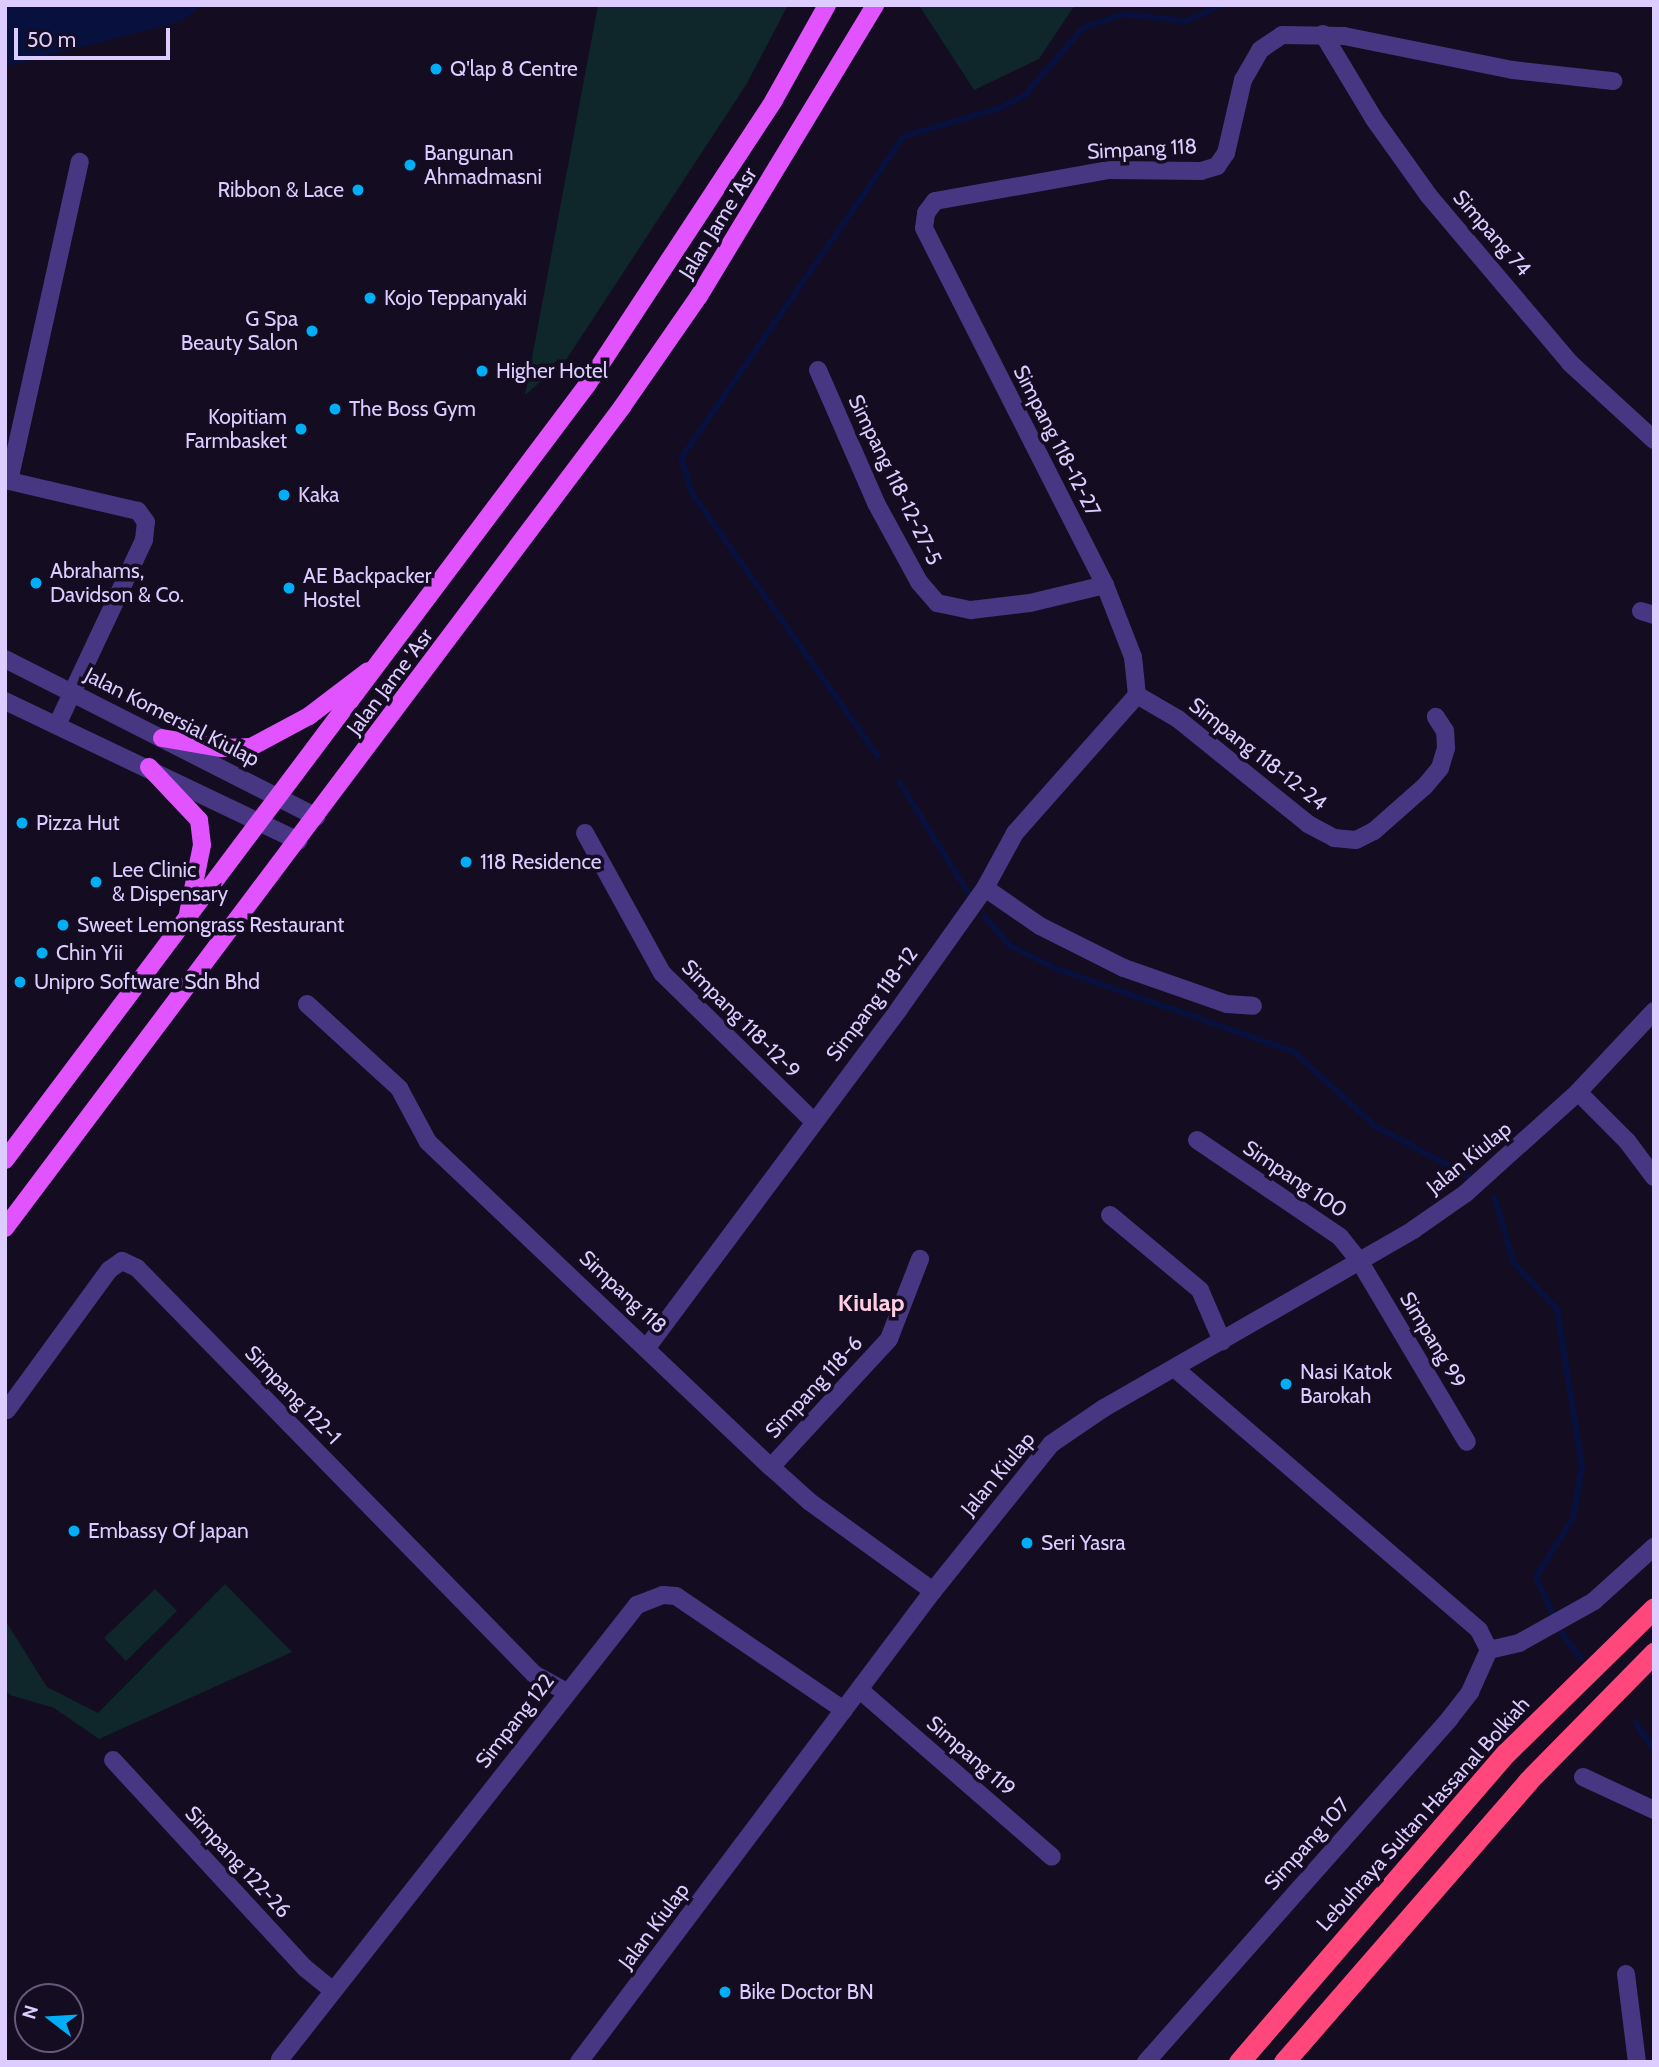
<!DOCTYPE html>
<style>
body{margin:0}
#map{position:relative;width:1659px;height:2067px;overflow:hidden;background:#140c20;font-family:Cabin,sans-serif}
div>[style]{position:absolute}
.green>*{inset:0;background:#0f262b}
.water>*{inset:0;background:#08113e}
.stream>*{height:6px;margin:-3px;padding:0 3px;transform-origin:3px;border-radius:3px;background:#08113e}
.minor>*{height:18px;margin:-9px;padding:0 9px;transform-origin:9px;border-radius:9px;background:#473681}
.major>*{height:18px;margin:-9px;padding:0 9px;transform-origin:9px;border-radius:9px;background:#e053ff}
.highway>*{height:21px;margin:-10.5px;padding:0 10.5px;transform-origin:10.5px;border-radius:10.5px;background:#ff477b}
.dots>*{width:19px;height:19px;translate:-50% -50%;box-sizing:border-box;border:4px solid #140c20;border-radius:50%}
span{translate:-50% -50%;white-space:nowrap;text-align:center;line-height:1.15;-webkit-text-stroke:7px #140c20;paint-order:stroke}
.poi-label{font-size:21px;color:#dcccff}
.left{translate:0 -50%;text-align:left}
.right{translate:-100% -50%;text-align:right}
.street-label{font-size:21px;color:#dcccff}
.quarter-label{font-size:24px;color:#ffcee4;font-weight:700}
.frame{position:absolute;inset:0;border:7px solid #dcccff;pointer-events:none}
.north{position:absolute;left:14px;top:1983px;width:70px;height:70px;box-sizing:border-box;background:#140c20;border:2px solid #645979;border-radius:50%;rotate:287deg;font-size:19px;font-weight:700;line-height:28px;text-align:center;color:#dcccff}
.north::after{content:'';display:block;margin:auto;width:24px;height:32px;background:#00aef7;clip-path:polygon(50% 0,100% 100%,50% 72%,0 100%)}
.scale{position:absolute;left:14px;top:28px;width:156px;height:32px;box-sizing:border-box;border:4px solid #dcccff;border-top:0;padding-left:9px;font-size:21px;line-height:24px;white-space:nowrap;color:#dcccff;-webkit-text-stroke:5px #140c20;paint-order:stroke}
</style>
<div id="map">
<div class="green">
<div style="clip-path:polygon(598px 5px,788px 5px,746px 85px,566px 360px,525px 395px)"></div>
<div style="clip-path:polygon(919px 5px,1075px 5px,1039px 59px,974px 90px)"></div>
<div style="clip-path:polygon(225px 1584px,292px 1652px,99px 1739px,54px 1708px,10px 1695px,5px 1689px,5px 1620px,47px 1687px,98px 1713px)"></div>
<div style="clip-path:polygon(155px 1589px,177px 1611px,126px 1661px,104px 1638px)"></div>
</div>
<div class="water">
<div style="clip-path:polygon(5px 5px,203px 5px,182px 21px,5px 67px)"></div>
</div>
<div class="stream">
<div style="left:878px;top:756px;width:322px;rotate:-125.3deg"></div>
<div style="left:692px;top:493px;width:37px;rotate:-107deg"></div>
<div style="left:681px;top:458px;width:392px;rotate:-55.3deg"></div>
<div style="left:904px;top:136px;width:97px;rotate:-16.2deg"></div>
<div style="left:997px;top:109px;width:30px;rotate:-26deg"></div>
<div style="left:1024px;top:96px;width:90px;rotate:-49.1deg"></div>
<div style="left:1083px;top:28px;width:43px;rotate:-18.9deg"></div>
<div style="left:1124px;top:14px;width:62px;rotate:6.4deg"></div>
<div style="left:1186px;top:21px;width:39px;rotate:-24deg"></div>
<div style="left:900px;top:783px;width:133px;rotate:58.2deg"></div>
<div style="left:984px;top:916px;width:38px;rotate:49deg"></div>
<div style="left:1009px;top:945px;width:54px;rotate:26.6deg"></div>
<div style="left:1057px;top:969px;width:250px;rotate:19.2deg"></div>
<div style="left:1293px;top:1051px;width:111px;rotate:42.4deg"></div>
<div style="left:1375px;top:1126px;width:106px;rotate:28.3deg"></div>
<div style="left:1495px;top:1199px;width:67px;rotate:73.5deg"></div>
<div style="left:1514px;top:1263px;width:63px;rotate:46.9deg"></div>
<div style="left:1557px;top:1309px;width:160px;rotate:81deg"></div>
<div style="left:1582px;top:1467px;width:52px;rotate:100deg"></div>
<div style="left:1573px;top:1518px;width:70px;rotate:122.1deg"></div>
<div style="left:1536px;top:1577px;width:58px;rotate:65.6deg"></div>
<div style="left:1560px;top:1630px;width:36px;rotate:54deg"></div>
<div style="left:1636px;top:1723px;width:33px;rotate:57deg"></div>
</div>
<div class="minor">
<div style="left:1323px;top:34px;width:99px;rotate:59deg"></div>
<div style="left:1374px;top:119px;width:95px;rotate:54.5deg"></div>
<div style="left:1429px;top:196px;width:219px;rotate:49.8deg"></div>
<div style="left:1570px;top:363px;width:114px;rotate:42.5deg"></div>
<div style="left:818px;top:370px;width:145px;rotate:66.4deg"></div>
<div style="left:876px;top:503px;width:90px;rotate:61.4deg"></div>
<div style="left:919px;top:582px;width:28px;rotate:49deg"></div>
<div style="left:937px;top:603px;width:35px;rotate:12deg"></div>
<div style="left:971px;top:610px;width:59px;rotate:-6.8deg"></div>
<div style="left:1030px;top:603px;width:77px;rotate:-13.5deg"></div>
<div style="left:1641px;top:611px;width:14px;rotate:17deg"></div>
<div style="left:5px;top:659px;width:349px;rotate:26.9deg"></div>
<div style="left:1137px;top:695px;width:38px;rotate:-96deg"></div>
<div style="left:1133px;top:657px;width:77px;rotate:-111.3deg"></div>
<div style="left:1105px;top:585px;width:400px;rotate:-116.9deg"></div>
<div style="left:924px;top:228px;width:15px;rotate:-82deg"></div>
<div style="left:926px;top:213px;width:15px;rotate:-53deg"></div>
<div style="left:935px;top:201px;width:177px;rotate:-10.1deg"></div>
<div style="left:1109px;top:170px;width:92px;rotate:0.6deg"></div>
<div style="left:1201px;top:171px;width:17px;rotate:-17deg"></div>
<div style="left:1217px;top:166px;width:16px;rotate:-55deg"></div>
<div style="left:1226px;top:153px;width:75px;rotate:-76.9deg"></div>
<div style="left:1243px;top:80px;width:34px;rotate:-60deg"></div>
<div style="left:1260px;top:50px;width:27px;rotate:-34deg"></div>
<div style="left:1282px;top:35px;width:62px;rotate:0.9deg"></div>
<div style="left:1344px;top:36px;width:172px;rotate:11.4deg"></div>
<div style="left:1513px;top:70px;width:101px;rotate:6.3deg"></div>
<div style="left:1137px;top:695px;width:48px;rotate:30.3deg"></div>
<div style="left:1178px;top:719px;width:167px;rotate:38.9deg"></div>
<div style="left:1308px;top:824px;width:30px;rotate:28deg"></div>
<div style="left:1334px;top:838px;width:22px;rotate:5deg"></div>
<div style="left:1356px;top:840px;width:20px;rotate:-27deg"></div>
<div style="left:1374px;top:831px;width:68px;rotate:-41.4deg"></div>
<div style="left:1425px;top:786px;width:23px;rotate:-50deg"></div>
<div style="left:1440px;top:768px;width:21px;rotate:-73deg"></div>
<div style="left:1446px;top:748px;width:17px;rotate:-93deg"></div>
<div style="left:1445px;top:731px;width:17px;rotate:-123deg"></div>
<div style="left:5px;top:701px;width:325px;rotate:25.5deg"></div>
<div style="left:57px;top:725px;width:204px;rotate:-64.8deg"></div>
<div style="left:144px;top:540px;width:18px;rotate:-84deg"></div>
<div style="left:146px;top:522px;width:14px;rotate:-126deg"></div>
<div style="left:138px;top:511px;width:132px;rotate:-166.9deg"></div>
<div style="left:9px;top:481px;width:327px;rotate:-77.5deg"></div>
<div style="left:585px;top:833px;width:160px;rotate:61.2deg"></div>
<div style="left:662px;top:973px;width:210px;rotate:44.4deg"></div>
<div style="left:985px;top:888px;width:67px;rotate:34.6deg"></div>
<div style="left:1040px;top:926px;width:94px;rotate:26.6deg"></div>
<div style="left:1124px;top:968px;width:109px;rotate:19.3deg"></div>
<div style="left:1227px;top:1004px;width:26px;rotate:4deg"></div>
<div style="left:307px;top:1004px;width:125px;rotate:42.4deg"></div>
<div style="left:399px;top:1088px;width:61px;rotate:61.8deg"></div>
<div style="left:428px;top:1142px;width:473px;rotate:43.5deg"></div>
<div style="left:771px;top:1467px;width:52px;rotate:41.9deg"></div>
<div style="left:810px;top:1502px;width:152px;rotate:35.9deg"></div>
<div style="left:1578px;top:1092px;width:69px;rotate:45deg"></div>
<div style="left:1627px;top:1141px;width:45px;rotate:53.1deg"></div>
<div style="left:1197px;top:1140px;width:173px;rotate:34.1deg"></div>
<div style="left:1340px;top:1237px;width:32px;rotate:51deg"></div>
<div style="left:1360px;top:1262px;width:209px;rotate:59.3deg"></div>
<div style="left:1110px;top:1215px;width:117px;rotate:39.8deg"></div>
<div style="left:1200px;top:1290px;width:56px;rotate:66.7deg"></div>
<div style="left:648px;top:1346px;width:420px;rotate:-53.3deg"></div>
<div style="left:899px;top:1009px;width:148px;rotate:-54.6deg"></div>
<div style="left:985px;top:888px;width:63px;rotate:-61.4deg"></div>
<div style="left:1015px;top:833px;width:184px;rotate:-48.5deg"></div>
<div style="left:7px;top:1410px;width:173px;rotate:-53.9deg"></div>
<div style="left:109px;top:1270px;width:16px;rotate:-35deg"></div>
<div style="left:122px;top:1261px;width:17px;rotate:25deg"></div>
<div style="left:137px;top:1268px;width:568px;rotate:45.64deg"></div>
<div style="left:534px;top:1674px;width:37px;rotate:29deg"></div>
<div style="left:771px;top:1467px;width:174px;rotate:-47.3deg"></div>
<div style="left:889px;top:1339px;width:86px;rotate:-68.8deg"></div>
<div style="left:1489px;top:1650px;width:31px;rotate:-13deg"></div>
<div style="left:1519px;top:1643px;width:86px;rotate:-29.2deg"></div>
<div style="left:1594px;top:1601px;width:81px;rotate:-42deg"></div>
<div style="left:860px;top:1690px;width:254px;rotate:41deg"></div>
<div style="left:113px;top:1760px;width:283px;rotate:47.3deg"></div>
<div style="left:305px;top:1968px;width:36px;rotate:39deg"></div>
<div style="left:1583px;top:1777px;width:78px;rotate:24.9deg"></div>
<div style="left:1626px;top:1974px;width:89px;rotate:82.9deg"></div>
<div style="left:280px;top:2059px;width:578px;rotate:-51.82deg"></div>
<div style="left:637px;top:1605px;width:28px;rotate:-21deg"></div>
<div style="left:663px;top:1595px;width:13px;rotate:4deg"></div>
<div style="left:676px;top:1596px;width:203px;rotate:34.2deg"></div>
<div style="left:579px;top:2062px;width:589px;rotate:-53.07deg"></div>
<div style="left:933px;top:1591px;width:189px;rotate:-51.2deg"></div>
<div style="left:1051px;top:1444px;width:64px;rotate:-34.2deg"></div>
<div style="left:1104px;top:1408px;width:357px;rotate:-29.9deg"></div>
<div style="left:1413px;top:1230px;width:65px;rotate:-34.9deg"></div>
<div style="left:1466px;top:1193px;width:151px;rotate:-42deg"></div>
<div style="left:1578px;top:1092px;width:111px;rotate:-46.8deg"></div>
<div style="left:1146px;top:2062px;width:459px;rotate:-48.5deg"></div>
<div style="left:1450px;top:1718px;width:33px;rotate:-52deg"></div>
<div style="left:1470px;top:1692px;width:46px;rotate:-65.7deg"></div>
<div style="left:1489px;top:1650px;width:22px;rotate:-117deg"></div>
<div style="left:1479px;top:1630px;width:402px;rotate:-139.3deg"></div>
</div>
<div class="major">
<div style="left:162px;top:738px;width:60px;rotate:9.6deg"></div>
<div style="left:221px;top:748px;width:30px;rotate:-2deg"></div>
<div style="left:251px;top:747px;width:66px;rotate:-28.1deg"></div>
<div style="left:309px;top:716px;width:74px;rotate:-37.3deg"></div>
<div style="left:149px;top:767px;width:73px;rotate:46.7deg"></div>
<div style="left:199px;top:820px;width:25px;rotate:83deg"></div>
<div style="left:202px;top:845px;width:70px;rotate:101.5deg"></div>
<div style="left:5px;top:1160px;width:969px;rotate:-53.09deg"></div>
<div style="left:587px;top:385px;width:341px;rotate:-56.7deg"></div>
<div style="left:774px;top:100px;width:109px;rotate:-60.8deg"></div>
<div style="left:5px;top:1228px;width:1027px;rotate:-53.07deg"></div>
<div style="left:622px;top:407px;width:135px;rotate:-55.3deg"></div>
<div style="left:699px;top:296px;width:340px;rotate:-58.8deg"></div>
</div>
<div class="highway">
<div style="left:1239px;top:2062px;width:408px;rotate:-49.2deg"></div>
<div style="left:1506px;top:1753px;width:207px;rotate:-44.4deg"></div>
<div style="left:1284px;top:2062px;width:372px;rotate:-49deg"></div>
<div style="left:1528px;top:1781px;width:180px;rotate:-45.5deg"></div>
</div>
<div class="dots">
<div style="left:436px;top:69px;background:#00aef7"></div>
<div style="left:410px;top:165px;background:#00aef7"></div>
<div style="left:358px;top:190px;background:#00aef7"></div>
<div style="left:370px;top:298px;background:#00aef7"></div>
<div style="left:312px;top:331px;background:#00aef7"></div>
<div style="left:482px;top:371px;background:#00aef7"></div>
<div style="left:335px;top:409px;background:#00aef7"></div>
<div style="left:301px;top:429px;background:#00aef7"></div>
<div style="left:284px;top:495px;background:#00aef7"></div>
<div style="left:36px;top:583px;background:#00aef7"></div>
<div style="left:289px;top:588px;background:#00aef7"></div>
<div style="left:22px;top:823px;background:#00aef7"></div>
<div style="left:466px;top:862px;background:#00aef7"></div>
<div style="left:96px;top:882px;background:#00aef7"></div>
<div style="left:63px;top:925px;background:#00aef7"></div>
<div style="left:42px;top:953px;background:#00aef7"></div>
<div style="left:20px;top:982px;background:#00aef7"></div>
<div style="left:1286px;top:1384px;background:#00aef7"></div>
<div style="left:74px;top:1531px;background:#00aef7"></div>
<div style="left:1027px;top:1543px;background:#00aef7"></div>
<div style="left:725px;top:1992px;background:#00aef7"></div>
</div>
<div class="poi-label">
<span class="left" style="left:450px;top:69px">Q'lap 8 Centre</span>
<span class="left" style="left:424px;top:165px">Bangunan<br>Ahmadmasni</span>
<span class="right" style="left:344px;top:190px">Ribbon &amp; Lace</span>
<span class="left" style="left:384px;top:298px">Kojo Teppanyaki</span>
<span class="right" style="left:298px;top:331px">G Spa<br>Beauty Salon</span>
<span class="left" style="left:496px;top:371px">Higher Hotel</span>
<span class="left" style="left:349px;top:409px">The Boss Gym</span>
<span class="right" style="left:287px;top:429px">Kopitiam<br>Farmbasket</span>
<span class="left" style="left:298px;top:495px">Kaka</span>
<span class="left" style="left:50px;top:583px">Abrahams,<br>Davidson &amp; Co.</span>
<span class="left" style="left:303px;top:588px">AE Backpacker<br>Hostel</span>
<span class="left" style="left:36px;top:823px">Pizza Hut</span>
<span class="left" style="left:480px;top:862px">118 Residence</span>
<span class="left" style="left:112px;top:882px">Lee Clinic<br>&amp; Dispensary</span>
<span class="left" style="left:77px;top:925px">Sweet Lemongrass Restaurant</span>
<span class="left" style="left:56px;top:953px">Chin Yii</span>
<span class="left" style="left:34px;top:982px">Unipro Software Sdn Bhd</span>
<span class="left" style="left:1300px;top:1384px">Nasi Katok<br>Barokah</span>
<span class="left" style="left:88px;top:1531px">Embassy Of Japan</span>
<span class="left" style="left:1041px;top:1543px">Seri Yasra</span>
<span class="left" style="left:739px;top:1992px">Bike Doctor BN</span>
</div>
<div class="street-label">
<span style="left:1142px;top:149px;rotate:-3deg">Simpang 118</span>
<span style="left:718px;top:223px;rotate:-58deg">Jalan Jame 'Asr</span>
<span style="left:1492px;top:233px;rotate:49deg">Simpang 74</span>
<span style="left:1057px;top:441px;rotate:63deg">Simpang 118-12-27</span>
<span style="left:895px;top:480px;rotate:64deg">Simpang 118-12-27-5</span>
<span style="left:390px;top:682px;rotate:-53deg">Jalan Jame 'Asr</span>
<span style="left:172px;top:717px;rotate:27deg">Jalan Komersial Kiulap</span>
<span style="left:1258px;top:754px;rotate:38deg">Simpang 118-12-24</span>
<span style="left:872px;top:1004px;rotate:-53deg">Simpang 118-12</span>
<span style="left:741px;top:1019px;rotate:45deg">Simpang 118-12-9</span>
<span style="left:1469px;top:1158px;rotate:-39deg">Jalan Kiulap</span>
<span style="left:1295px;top:1179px;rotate:34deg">Simpang 100</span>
<span style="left:623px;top:1292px;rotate:43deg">Simpang 118</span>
<span style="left:1433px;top:1340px;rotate:59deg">Simpang 99</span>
<span style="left:814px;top:1387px;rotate:-47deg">Simpang 118-6</span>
<span style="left:293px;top:1395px;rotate:46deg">Simpang 122-1</span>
<span style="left:998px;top:1474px;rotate:-50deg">Jalan Kiulap</span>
<span style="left:515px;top:1721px;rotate:-52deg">Simpang 122</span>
<span style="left:971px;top:1756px;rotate:41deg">Simpang 119</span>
<span style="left:1423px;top:1814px;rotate:-48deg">Lebuhraya Sultan Hassanal Bolkiah</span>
<span style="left:1307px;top:1844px;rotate:-48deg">Simpang 107</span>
<span style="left:238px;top:1862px;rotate:47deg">Simpang 122-26</span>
<span style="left:654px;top:1926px;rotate:-53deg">Jalan Kiulap</span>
</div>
<div class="quarter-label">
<span style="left:871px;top:1303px">Kiulap</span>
</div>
<div class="frame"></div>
<div class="north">N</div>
<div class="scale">50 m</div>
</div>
